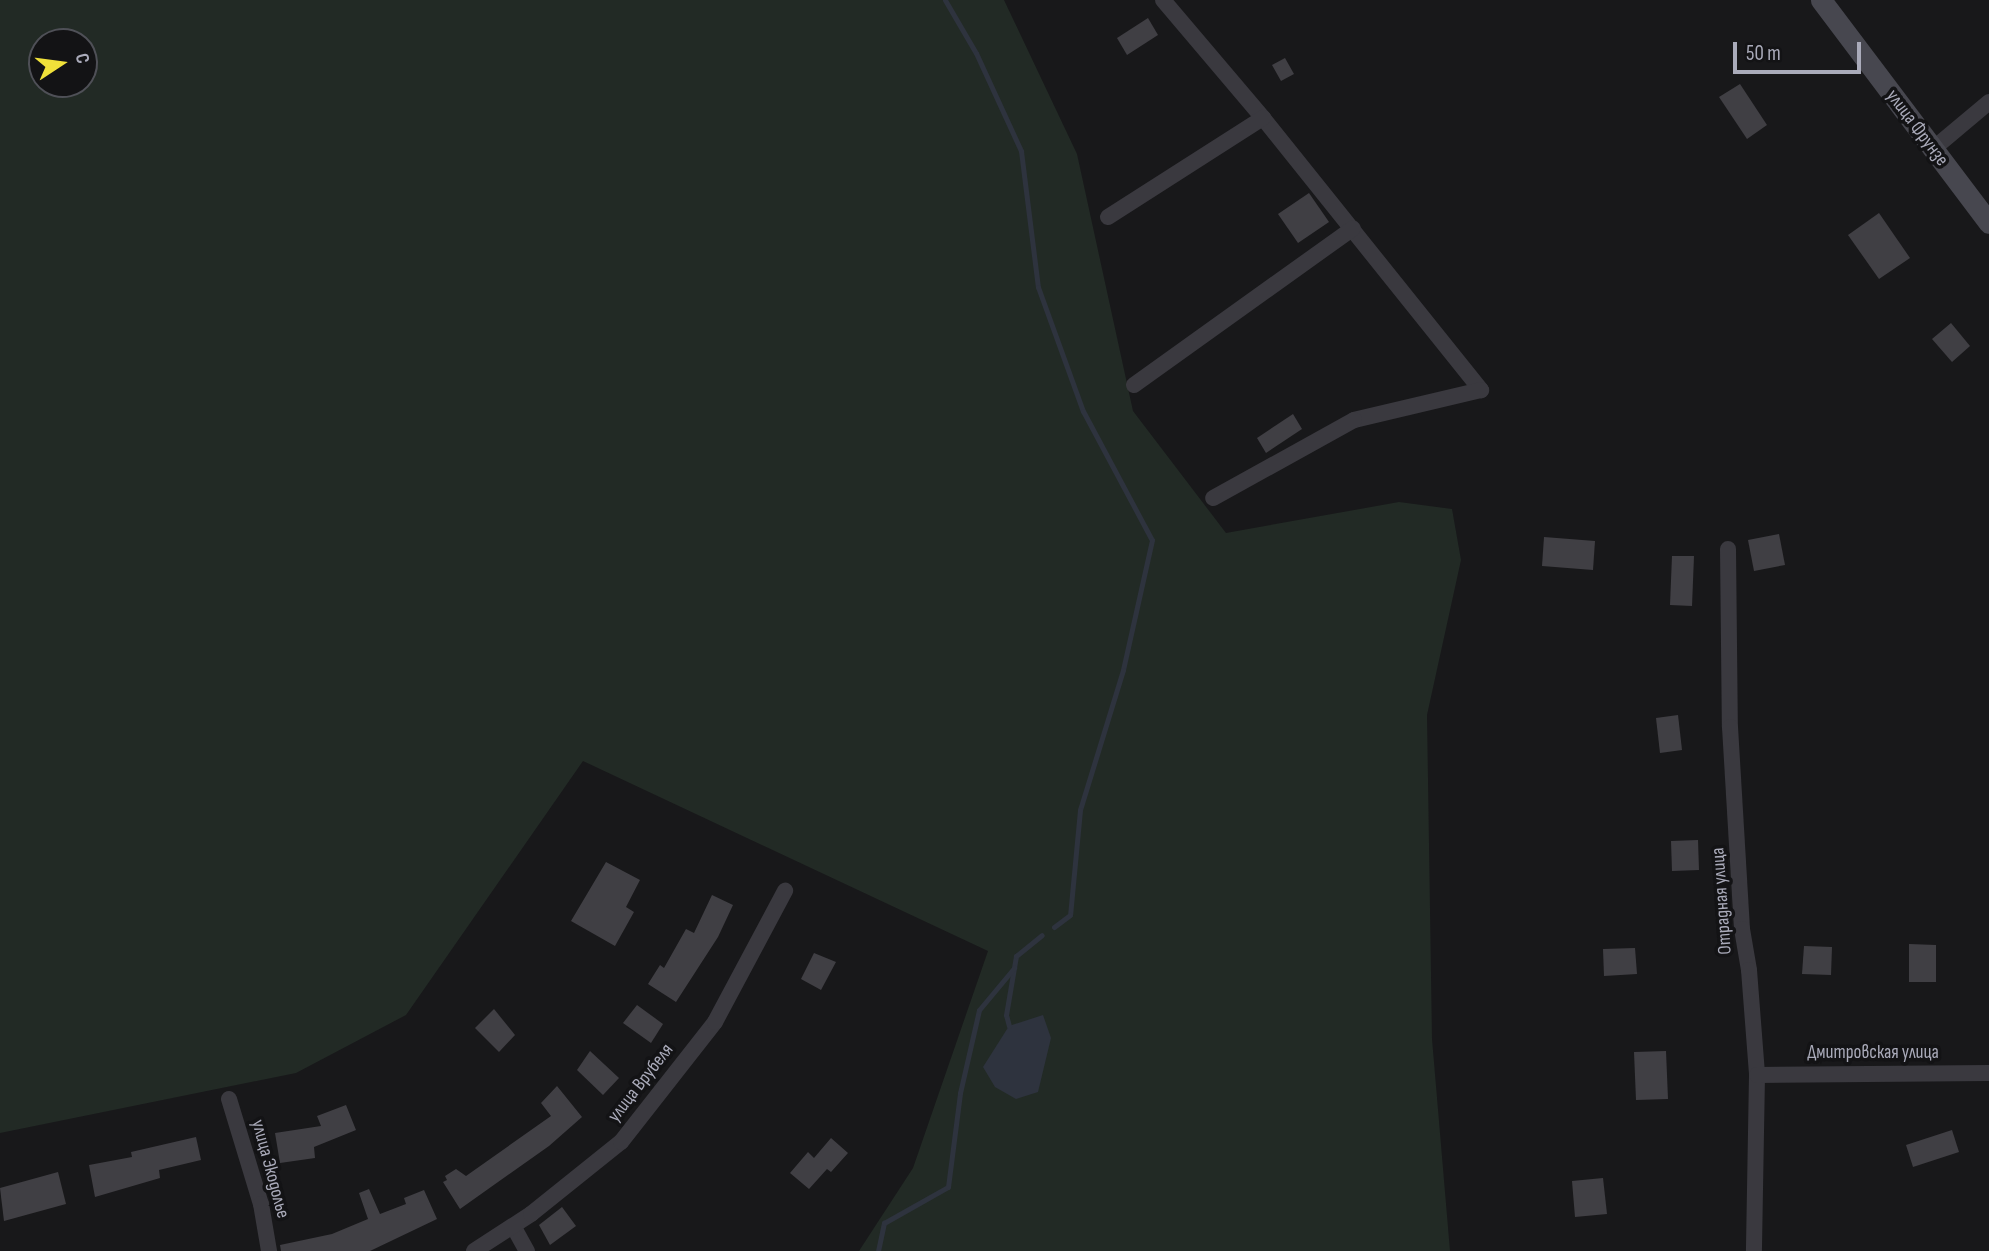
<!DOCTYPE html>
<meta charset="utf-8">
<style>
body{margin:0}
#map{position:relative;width:1989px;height:1251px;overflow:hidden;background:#18181a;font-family:"Sofia Sans Condensed",sans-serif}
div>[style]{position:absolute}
.green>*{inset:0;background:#222a25}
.water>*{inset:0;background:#2e333e}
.stream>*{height:5px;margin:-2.5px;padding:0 2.5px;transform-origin:2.5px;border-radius:2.5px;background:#2e333e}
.building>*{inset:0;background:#403f44}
.street>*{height:16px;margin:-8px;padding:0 8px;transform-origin:8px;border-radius:8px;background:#3a393f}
.secondary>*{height:21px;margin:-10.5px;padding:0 10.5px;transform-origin:10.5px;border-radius:10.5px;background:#47474f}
span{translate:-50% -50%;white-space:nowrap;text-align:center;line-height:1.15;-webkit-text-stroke:7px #131315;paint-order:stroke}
.street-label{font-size:19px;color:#aaabba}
.north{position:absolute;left:28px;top:28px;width:70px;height:70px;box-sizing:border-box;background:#131315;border:2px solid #4f5057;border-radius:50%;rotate:77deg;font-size:19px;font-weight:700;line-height:28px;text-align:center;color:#aaabba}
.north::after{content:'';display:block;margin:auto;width:24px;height:32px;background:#f0e13a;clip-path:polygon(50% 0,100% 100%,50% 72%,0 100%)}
.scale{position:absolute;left:1733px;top:42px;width:128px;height:32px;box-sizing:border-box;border:4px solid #aaabba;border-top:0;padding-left:9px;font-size:21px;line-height:24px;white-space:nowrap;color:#aaabba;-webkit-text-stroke:5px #131315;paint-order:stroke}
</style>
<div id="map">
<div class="green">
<div style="clip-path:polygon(evenodd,0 0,1004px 0,1077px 154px,1133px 411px,1226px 533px,1399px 502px,1452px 509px,1461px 560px,1427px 715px,1432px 1039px,1450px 1251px,859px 1251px,913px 1168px,988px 951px,583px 761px,406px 1015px,296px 1073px,0 1133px,0 0,42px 42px,84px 42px,84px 84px,42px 84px,42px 42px)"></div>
</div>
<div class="water">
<div style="clip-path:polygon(1043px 1015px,1051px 1038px,1038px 1092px,1016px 1099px,995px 1087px,983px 1067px,1009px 1026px)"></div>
</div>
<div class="stream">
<div style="left:945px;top:0;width:61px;rotate:59.7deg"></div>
<div style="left:976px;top:53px;width:108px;rotate:65.3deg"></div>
<div style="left:1021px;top:151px;width:137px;rotate:82.9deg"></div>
<div style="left:1038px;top:287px;width:132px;rotate:70.1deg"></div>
<div style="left:1083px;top:411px;width:146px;rotate:61.9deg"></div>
<div style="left:1152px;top:540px;width:133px;rotate:102.6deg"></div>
<div style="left:1123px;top:670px;width:146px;rotate:107.1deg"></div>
<div style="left:1080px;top:810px;width:105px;rotate:95.4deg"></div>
<div style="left:1070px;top:915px;width:20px;rotate:143deg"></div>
<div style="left:1009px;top:1026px;width:11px;rotate:-105deg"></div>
<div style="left:1006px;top:1015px;width:60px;rotate:-80.4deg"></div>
<div style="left:1016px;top:956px;width:33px;rotate:-39deg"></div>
<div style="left:878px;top:1251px;width:29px;rotate:-78deg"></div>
<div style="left:884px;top:1223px;width:73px;rotate:-29.4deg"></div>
<div style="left:948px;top:1187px;width:95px;rotate:-82.7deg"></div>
<div style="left:960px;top:1093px;width:85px;rotate:-77.1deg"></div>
<div style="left:979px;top:1010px;width:55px;rotate:-50.2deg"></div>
</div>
<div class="building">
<div style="clip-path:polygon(1148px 18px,1158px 35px,1127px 55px,1117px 38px)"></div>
<div style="clip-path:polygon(1285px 58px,1294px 74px,1281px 81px,1272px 65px)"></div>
<div style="clip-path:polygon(1740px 84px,1767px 125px,1747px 139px,1719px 97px)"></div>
<div style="clip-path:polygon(1309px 193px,1329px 222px,1298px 243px,1278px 214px)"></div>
<div style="clip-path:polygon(1879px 213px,1910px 258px,1879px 279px,1848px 235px)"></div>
<div style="clip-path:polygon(1951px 323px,1970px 346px,1952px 362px,1932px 339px)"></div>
<div style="clip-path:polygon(1293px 414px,1302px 429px,1266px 453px,1257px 438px)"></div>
<div style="clip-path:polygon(1779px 534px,1785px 565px,1754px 571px,1748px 540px)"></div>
<div style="clip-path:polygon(1544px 537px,1595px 541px,1593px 570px,1542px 566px)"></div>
<div style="clip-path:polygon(1672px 556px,1694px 556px,1692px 606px,1670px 605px)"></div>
<div style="clip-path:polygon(1678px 715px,1682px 750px,1660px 753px,1656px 718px)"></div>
<div style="clip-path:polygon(1698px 840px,1699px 870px,1672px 871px,1671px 841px)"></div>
<div style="clip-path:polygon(606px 862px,640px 880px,626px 907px,634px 912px,615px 946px,571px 921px)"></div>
<div style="clip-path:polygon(712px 895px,733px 905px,718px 937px,676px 1002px,648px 984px,660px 965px,664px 968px,686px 929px,694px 933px)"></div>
<div style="clip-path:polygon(1909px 944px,1936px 945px,1936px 982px,1909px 982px)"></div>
<div style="clip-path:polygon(1804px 946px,1832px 947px,1831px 975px,1802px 974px)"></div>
<div style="clip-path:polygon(1635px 948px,1637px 974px,1604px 976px,1603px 949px)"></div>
<div style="clip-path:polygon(814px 953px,836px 962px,821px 990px,801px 979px)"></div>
<div style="clip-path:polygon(637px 1005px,663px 1024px,651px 1043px,623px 1023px)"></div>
<div style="clip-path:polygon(494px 1009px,515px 1035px,499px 1052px,475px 1028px)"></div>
<div style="clip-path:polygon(590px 1051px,619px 1078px,603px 1095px,577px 1070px)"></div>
<div style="clip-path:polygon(1666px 1051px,1668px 1099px,1636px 1100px,1634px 1052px)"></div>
<div style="clip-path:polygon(557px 1086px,582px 1117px,549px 1146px,460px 1209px,443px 1182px,447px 1180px,445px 1176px,456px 1169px,466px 1176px,551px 1116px,541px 1103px)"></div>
<div style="clip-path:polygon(346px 1105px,356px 1130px,314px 1147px,315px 1158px,280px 1163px,275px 1133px,321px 1126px,317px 1116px)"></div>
<div style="clip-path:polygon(1952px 1130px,1959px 1152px,1913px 1167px,1906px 1145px)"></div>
<div style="clip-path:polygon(196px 1137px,201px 1160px,159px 1170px,160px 1178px,95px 1197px,89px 1165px,132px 1157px,131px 1152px)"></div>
<div style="clip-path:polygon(831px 1138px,848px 1153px,831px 1172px,827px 1169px,809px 1189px,790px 1173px,808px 1152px,814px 1158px)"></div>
<div style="clip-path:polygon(58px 1172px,66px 1204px,4px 1221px,0 1188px)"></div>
<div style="clip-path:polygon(1603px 1178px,1607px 1214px,1575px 1217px,1572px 1181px)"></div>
<div style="clip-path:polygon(369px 1189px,380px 1214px,406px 1204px,404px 1198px,424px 1190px,437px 1219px,370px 1251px,281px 1251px,280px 1245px,332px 1234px,368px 1219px,359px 1193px)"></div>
<div style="clip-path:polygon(562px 1207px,576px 1226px,550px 1245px,539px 1225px)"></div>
</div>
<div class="street">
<div style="left:1163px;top:0;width:155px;rotate:49.7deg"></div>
<div style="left:1263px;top:118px;width:349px;rotate:51.3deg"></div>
<div style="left:1481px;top:390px;width:130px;rotate:166.7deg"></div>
<div style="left:1354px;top:420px;width:161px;rotate:151deg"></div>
<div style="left:1933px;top:149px;width:73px;rotate:-40deg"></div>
<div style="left:1108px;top:217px;width:184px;rotate:-32.6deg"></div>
<div style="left:1134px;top:385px;width:269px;rotate:-35.6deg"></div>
<div style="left:1728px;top:549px;width:178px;rotate:89.4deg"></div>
<div style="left:1730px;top:727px;width:202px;rotate:86.6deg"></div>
<div style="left:1742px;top:929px;width:42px;rotate:80.3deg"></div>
<div style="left:1749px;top:970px;width:105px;rotate:85.6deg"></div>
<div style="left:1757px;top:1075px;width:176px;rotate:91deg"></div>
<div style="left:1757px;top:1075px;width:232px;rotate:-0.5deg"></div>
<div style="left:229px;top:1099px;width:110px;rotate:73.1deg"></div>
<div style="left:261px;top:1204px;width:48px;rotate:80.3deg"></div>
<div style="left:513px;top:1226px;width:29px;rotate:61deg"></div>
<div style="left:474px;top:1251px;width:68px;rotate:-33deg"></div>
<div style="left:531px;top:1214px;width:115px;rotate:-38.7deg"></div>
<div style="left:621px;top:1142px;width:152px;rotate:-51.9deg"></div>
<div style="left:715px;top:1022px;width:149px;rotate:-61.9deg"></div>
</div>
<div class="secondary">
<div style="left:1821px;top:0;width:279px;rotate:53deg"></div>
</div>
<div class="street-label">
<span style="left:1917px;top:128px;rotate:53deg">улица Фрунзе</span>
<span style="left:1722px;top:901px;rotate:-94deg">Отрадная улица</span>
<span style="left:1873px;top:1053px">Дмитровская улица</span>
<span style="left:641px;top:1083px;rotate:-52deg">улица Врубеля</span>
<span style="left:270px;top:1169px;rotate:75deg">улица Экодолье</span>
</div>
<div class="north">С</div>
<div class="scale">50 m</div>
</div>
